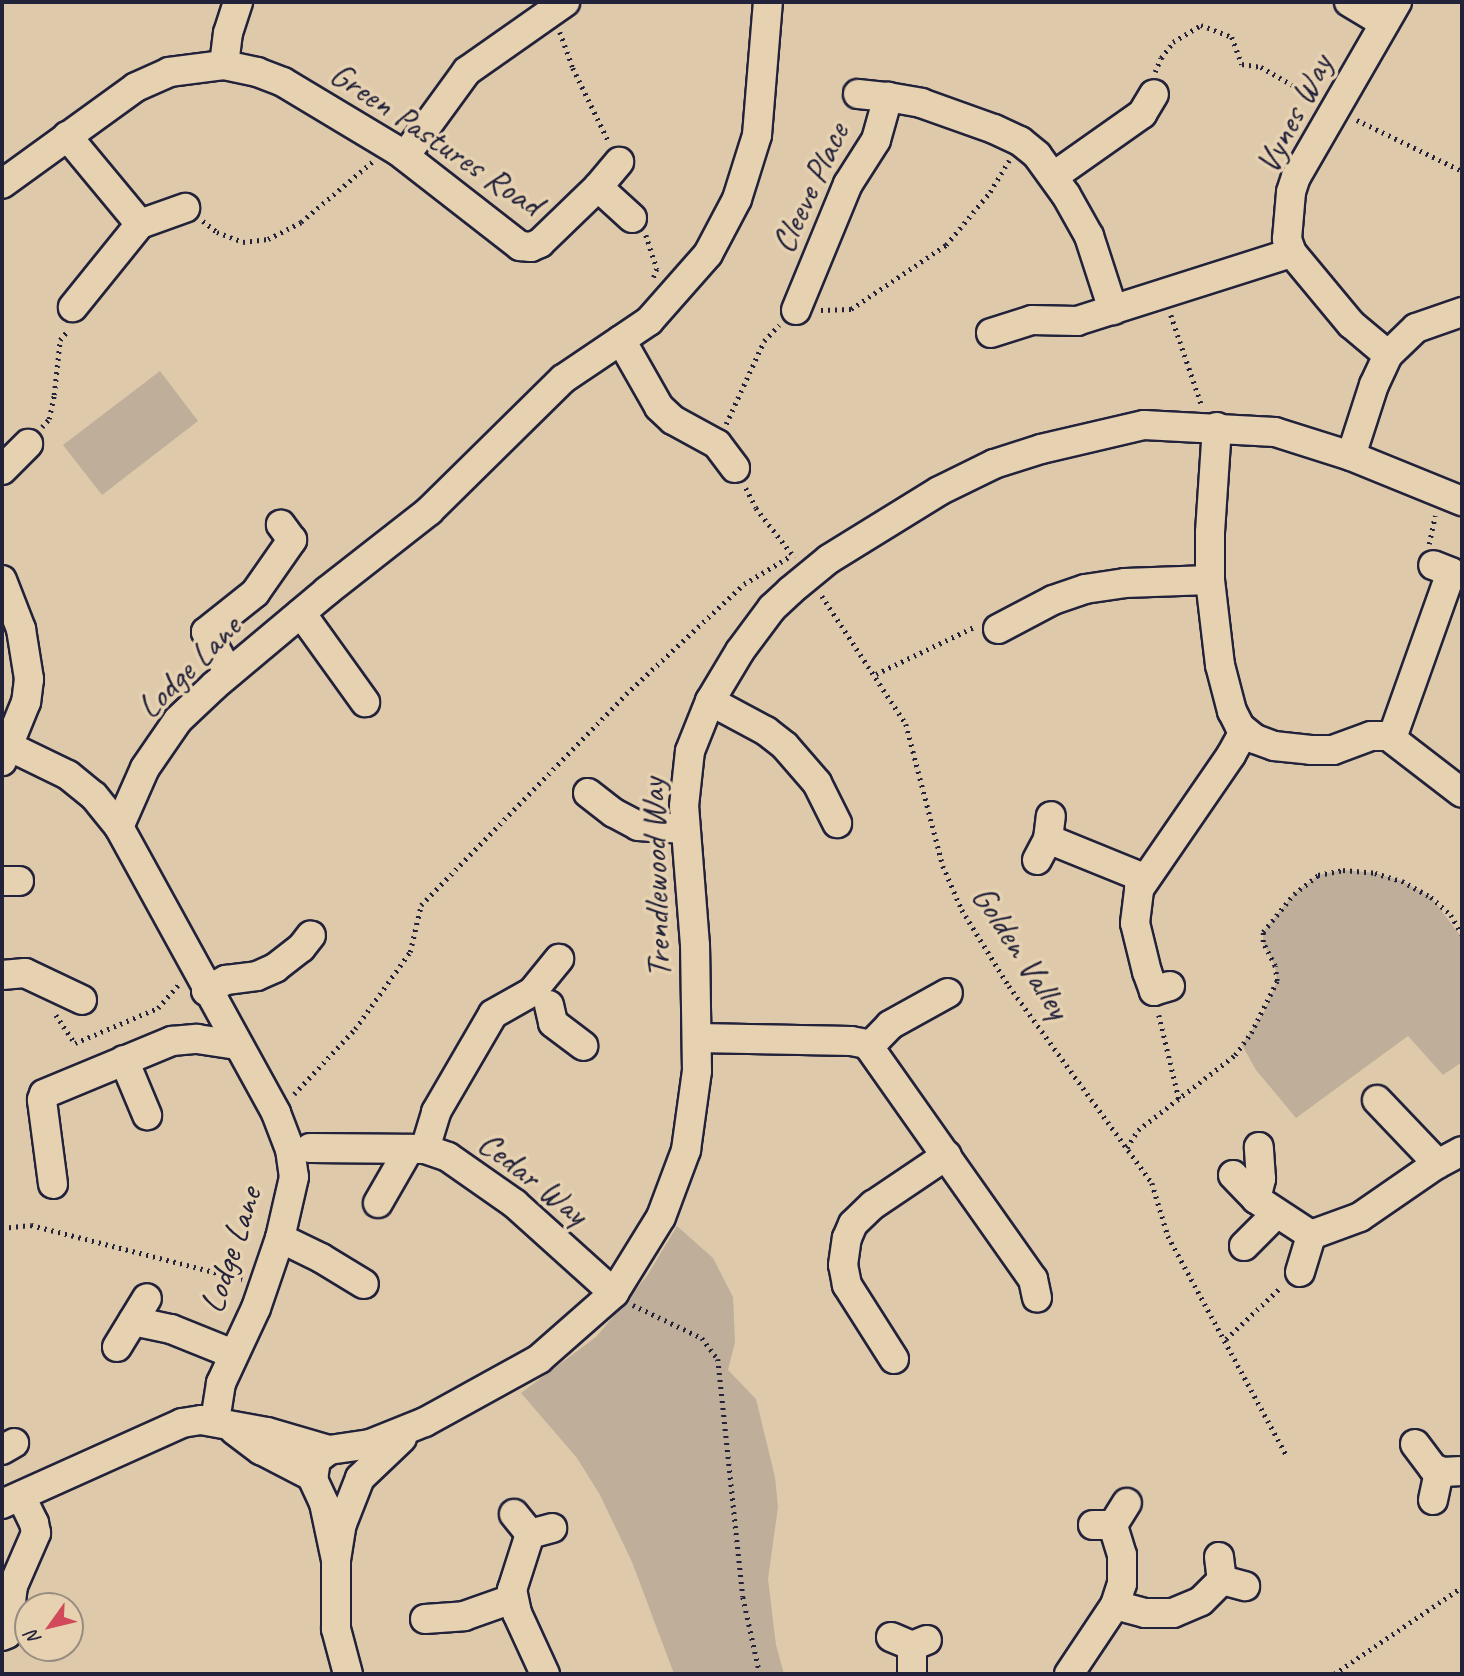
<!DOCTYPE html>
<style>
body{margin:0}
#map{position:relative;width:1464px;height:1676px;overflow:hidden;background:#decaab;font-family:Caveat,sans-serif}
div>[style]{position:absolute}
.green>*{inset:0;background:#bfae99}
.path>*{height:4.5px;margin-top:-2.25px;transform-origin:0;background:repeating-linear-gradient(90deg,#22223b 0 2px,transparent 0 7px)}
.roads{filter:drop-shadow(2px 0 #22223b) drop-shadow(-2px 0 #22223b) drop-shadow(0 2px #22223b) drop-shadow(0 -2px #22223b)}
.minor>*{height:28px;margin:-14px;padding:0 14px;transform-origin:14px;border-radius:14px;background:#e6d1b0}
span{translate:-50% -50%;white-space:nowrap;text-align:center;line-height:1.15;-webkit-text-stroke:7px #e6d1b0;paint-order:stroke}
.street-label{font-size:35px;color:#22223b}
.frame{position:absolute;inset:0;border:4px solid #22223b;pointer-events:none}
.north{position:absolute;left:14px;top:1592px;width:70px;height:70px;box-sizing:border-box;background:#e6d1b0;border:2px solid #988b81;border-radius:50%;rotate:236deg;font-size:19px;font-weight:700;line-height:28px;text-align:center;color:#22223b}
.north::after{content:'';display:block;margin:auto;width:24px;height:32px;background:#d1495b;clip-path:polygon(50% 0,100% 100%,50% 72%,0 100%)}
</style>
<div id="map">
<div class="green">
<div style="clip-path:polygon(160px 371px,198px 421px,102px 495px,63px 445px)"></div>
<div style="clip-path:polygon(1343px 870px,1375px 873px,1402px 881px,1431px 897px,1462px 938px,1462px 1062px,1443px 1075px,1408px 1036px,1296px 1118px,1256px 1070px,1242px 1045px,1264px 1012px,1277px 981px,1275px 966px,1263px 942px,1263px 932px,1294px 894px,1318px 875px)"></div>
<div style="clip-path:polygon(677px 1226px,713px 1258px,733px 1297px,735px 1342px,728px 1370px,756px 1399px,775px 1477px,778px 1507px,768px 1579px,776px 1645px,784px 1674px,674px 1674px,632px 1562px,600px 1495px,577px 1458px,521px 1393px,596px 1337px,647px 1276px)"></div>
</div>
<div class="path">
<div style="left:560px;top:32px;width:38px;rotate:70deg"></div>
<div style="left:573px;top:68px;width:82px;rotate:64.1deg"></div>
<div style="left:1155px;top:72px;width:15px;rotate:-67deg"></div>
<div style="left:1161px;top:58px;width:20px;rotate:-53deg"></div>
<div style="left:1173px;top:42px;width:33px;rotate:-31deg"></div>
<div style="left:1201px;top:25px;width:33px;rotate:21deg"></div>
<div style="left:1232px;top:37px;width:29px;rotate:70deg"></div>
<div style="left:1242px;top:64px;width:19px;rotate:9deg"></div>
<div style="left:1261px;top:67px;width:62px;rotate:29.9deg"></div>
<div style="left:1357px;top:120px;width:117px;rotate:25.9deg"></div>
<div style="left:203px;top:221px;width:18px;rotate:38deg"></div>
<div style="left:217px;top:232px;width:28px;rotate:21deg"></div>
<div style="left:243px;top:242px;width:25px;rotate:-7deg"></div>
<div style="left:268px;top:239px;width:37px;rotate:-27deg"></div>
<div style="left:301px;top:222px;width:93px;rotate:-40.2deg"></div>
<div style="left:646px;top:235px;width:36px;rotate:72deg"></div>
<div style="left:657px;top:269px;width:9px;rotate:111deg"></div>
<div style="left:821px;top:310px;width:30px;rotate:-2deg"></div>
<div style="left:851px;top:309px;width:115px;rotate:-34deg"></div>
<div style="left:946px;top:245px;width:69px;rotate:-50.3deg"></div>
<div style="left:990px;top:192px;width:37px;rotate:-59deg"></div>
<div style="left:1171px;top:315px;width:96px;rotate:71.2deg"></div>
<div style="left:726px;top:424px;width:91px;rotate:-65.4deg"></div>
<div style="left:764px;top:341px;width:22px;rotate:-47deg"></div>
<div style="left:42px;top:427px;width:11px;rotate:-49deg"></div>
<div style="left:49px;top:419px;width:25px;rotate:-78deg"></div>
<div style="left:54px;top:395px;width:55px;rotate:-83.8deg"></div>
<div style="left:60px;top:340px;width:13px;rotate:-51deg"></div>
<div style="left:746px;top:488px;width:22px;rotate:63deg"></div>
<div style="left:756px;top:508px;width:63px;rotate:52deg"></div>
<div style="left:1429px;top:544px;width:29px;rotate:-78deg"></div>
<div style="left:822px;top:596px;width:153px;rotate:56.7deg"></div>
<div style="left:906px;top:724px;width:147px;rotate:75.4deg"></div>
<div style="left:943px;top:866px;width:48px;rotate:66.6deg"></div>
<div style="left:962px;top:910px;width:89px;rotate:58.3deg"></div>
<div style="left:1009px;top:986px;width:243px;rotate:54deg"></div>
<div style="left:1152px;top:1183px;width:55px;rotate:73.2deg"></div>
<div style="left:1168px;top:1236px;width:250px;rotate:61.6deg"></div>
<div style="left:876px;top:674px;width:109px;rotate:-25.6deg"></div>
<div style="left:56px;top:1015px;width:34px;rotate:56deg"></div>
<div style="left:75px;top:1043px;width:90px;rotate:-22.9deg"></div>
<div style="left:158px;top:1008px;width:32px;rotate:-49deg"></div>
<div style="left:1159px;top:1015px;width:86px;rotate:76.6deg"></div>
<div style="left:294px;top:1094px;width:89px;rotate:-46.8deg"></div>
<div style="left:355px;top:1029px;width:95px;rotate:-54.5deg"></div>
<div style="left:410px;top:952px;width:48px;rotate:-76.8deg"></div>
<div style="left:421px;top:905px;width:294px;rotate:-45.8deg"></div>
<div style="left:626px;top:694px;width:161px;rotate:-43deg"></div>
<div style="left:744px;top:584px;width:52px;rotate:-31deg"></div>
<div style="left:1127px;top:1148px;width:21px;rotate:-59deg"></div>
<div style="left:1138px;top:1130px;width:123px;rotate:-37.7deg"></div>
<div style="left:1235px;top:1055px;width:27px;rotate:-54deg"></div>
<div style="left:1251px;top:1033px;width:58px;rotate:-63.4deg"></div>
<div style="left:1277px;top:981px;width:15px;rotate:-98deg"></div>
<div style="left:1275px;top:966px;width:27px;rotate:-117deg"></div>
<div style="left:1263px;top:942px;width:10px;rotate:-90deg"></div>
<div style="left:1263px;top:932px;width:49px;rotate:-50.8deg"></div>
<div style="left:1294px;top:894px;width:31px;rotate:-38deg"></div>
<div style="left:1318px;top:875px;width:25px;rotate:-11deg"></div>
<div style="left:1343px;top:870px;width:32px;rotate:5deg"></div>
<div style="left:1375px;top:873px;width:28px;rotate:17deg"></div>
<div style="left:1402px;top:881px;width:33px;rotate:29deg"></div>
<div style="left:1431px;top:897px;width:27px;rotate:42deg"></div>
<div style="left:1451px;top:915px;width:22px;rotate:60deg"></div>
<div style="left:2px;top:1228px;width:29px;rotate:-6deg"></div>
<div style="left:31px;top:1225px;width:218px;rotate:14.4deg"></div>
<div style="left:633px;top:1305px;width:76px;rotate:25.6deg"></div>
<div style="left:702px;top:1338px;width:26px;rotate:53deg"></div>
<div style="left:718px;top:1359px;width:239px;rotate:84deg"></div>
<div style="left:743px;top:1597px;width:79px;rotate:77.6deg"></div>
<div style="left:1226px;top:1339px;width:76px;rotate:-43.4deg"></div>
<div style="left:1334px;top:1674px;width:155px;rotate:-34.2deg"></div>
</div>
<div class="roads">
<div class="minor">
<div style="left:1349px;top:2px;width:41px;rotate:31deg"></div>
<div style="left:224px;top:65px;width:32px;rotate:-83deg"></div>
<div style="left:228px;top:33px;width:33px;rotate:-72deg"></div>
<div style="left:858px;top:94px;width:30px;rotate:6deg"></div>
<div style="left:67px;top:136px;width:114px;rotate:50.3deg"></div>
<div style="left:140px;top:224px;width:107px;rotate:128.9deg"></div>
<div style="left:405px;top:156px;width:105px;rotate:-53.9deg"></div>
<div style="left:467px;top:71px;width:120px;rotate:-35.1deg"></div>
<div style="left:1054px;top:176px;width:108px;rotate:-35.2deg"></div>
<div style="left:1142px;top:114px;width:23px;rotate:-59deg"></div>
<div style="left:2px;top:184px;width:165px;rotate:-35.9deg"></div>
<div style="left:136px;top:87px;width:36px;rotate:-24deg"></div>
<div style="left:169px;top:72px;width:55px;rotate:-7.3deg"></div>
<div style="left:224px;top:65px;width:34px;rotate:12deg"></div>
<div style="left:257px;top:72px;width:28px;rotate:21deg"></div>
<div style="left:283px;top:82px;width:134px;rotate:31deg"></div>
<div style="left:398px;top:151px;width:155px;rotate:37.9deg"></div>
<div style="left:520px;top:246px;width:11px;rotate:5deg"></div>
<div style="left:531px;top:247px;width:10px;rotate:-24deg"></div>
<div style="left:540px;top:243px;width:81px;rotate:-44deg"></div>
<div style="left:598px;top:187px;width:33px;rotate:-50deg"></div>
<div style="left:598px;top:187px;width:46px;rotate:42.4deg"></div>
<div style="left:140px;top:224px;width:48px;rotate:-19.6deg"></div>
<div style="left:796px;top:310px;width:136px;rotate:-67.6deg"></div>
<div style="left:848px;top:184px;width:52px;rotate:-57.5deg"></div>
<div style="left:876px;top:140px;width:45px;rotate:-74.4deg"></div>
<div style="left:888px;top:97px;width:34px;rotate:10deg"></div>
<div style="left:921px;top:103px;width:77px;rotate:19.6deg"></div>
<div style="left:994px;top:129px;width:29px;rotate:25deg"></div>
<div style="left:1020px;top:141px;width:22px;rotate:39deg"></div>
<div style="left:1037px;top:155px;width:49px;rotate:54.1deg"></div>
<div style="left:1066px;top:195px;width:47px;rotate:60.7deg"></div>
<div style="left:1089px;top:236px;width:78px;rotate:72deg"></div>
<div style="left:991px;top:333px;width:43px;rotate:-17.6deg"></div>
<div style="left:1032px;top:320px;width:45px;rotate:1.3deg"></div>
<div style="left:1077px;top:321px;width:225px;rotate:-17.6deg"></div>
<div style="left:621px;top:340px;width:77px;rotate:60.4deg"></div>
<div style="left:659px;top:407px;width:19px;rotate:43deg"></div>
<div style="left:673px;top:420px;width:50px;rotate:28.6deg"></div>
<div style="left:717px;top:444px;width:30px;rotate:53deg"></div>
<div style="left:1388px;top:355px;width:48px;rotate:-140deg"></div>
<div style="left:1351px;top:324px;width:92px;rotate:-129.7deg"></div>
<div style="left:1292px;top:253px;width:15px;rotate:-110deg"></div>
<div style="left:1287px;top:239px;width:47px;rotate:-85.1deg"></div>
<div style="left:1291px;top:192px;width:16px;rotate:-72deg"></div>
<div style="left:1296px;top:177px;width:202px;rotate:-60deg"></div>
<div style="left:1217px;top:427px;width:106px;rotate:93.8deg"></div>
<div style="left:1210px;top:533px;width:47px;rotate:90deg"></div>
<div style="left:1210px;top:580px;width:86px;rotate:83.3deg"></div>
<div style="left:1220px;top:665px;width:48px;rotate:75.4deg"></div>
<div style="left:1232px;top:711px;width:18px;rotate:63deg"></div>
<div style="left:1240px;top:727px;width:19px;rotate:39deg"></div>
<div style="left:1255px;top:739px;width:20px;rotate:20deg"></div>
<div style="left:1274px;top:746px;width:37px;rotate:6deg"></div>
<div style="left:1311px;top:750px;width:22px"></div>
<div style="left:1333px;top:750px;width:40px;rotate:-20.2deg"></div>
<div style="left:1371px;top:736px;width:17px"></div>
<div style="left:1388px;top:736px;width:93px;rotate:37.6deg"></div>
<div style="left:1351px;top:456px;width:75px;rotate:-72.1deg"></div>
<div style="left:1374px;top:385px;width:33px;rotate:-65deg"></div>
<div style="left:1388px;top:355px;width:39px;rotate:-44deg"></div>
<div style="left:1416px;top:328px;width:49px;rotate:-19.2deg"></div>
<div style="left:2px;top:470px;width:37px;rotate:-45deg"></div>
<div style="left:2px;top:580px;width:53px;rotate:68.8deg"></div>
<div style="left:21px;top:629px;width:51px;rotate:80.9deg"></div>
<div style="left:29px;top:679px;width:23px;rotate:97deg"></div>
<div style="left:26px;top:702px;width:64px;rotate:112.1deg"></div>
<div style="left:301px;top:613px;width:110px;rotate:54.3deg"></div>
<div style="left:998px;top:629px;width:62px;rotate:-27.8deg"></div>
<div style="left:1053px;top:600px;width:34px;rotate:-19deg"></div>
<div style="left:1085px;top:589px;width:40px;rotate:-8.5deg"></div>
<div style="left:1125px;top:583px;width:85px;rotate:-2deg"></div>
<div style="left:229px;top:673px;width:47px;rotate:-119.3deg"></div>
<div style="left:206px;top:632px;width:63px;rotate:-38.5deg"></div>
<div style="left:255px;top:593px;width:65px;rotate:-55.1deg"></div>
<div style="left:292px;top:540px;width:19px;rotate:-126deg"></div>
<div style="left:710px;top:701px;width:64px;rotate:28.2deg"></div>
<div style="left:766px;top:731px;width:24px;rotate:38deg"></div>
<div style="left:785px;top:746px;width:49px;rotate:49.1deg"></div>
<div style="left:817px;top:783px;width:45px;rotate:63.4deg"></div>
<div style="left:1392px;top:738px;width:176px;rotate:-70.4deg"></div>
<div style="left:1451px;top:572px;width:19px;rotate:-159deg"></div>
<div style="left:2px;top:743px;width:73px;rotate:25.9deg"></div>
<div style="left:68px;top:775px;width:33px;rotate:39deg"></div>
<div style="left:94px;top:796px;width:40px;rotate:51deg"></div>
<div style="left:119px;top:827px;width:326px;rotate:61.2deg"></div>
<div style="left:276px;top:1113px;width:39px;rotate:69deg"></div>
<div style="left:290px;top:1149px;width:28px;rotate:82deg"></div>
<div style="left:294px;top:1177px;width:63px;rotate:102.9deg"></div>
<div style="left:280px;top:1238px;width:74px;rotate:108.9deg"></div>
<div style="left:256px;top:1308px;width:83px;rotate:115deg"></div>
<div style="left:221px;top:1383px;width:38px;rotate:99deg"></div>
<div style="left:588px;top:793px;width:33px;rotate:38deg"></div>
<div style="left:614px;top:813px;width:27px;rotate:28deg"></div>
<div style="left:638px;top:826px;width:47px;rotate:3.7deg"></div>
<div style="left:119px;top:827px;width:64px;rotate:-66.2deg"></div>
<div style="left:145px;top:768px;width:58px;rotate:-55.5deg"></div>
<div style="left:178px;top:720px;width:51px;rotate:-43.4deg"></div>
<div style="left:215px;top:685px;width:146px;rotate:-40deg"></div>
<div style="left:327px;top:591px;width:130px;rotate:-38.1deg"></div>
<div style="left:429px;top:511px;width:188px;rotate:-44.6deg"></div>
<div style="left:563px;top:379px;width:104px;rotate:-34deg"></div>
<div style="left:649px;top:321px;width:89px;rotate:-48.6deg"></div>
<div style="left:708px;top:254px;width:62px;rotate:-62.2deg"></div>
<div style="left:737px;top:199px;width:67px;rotate:-72.6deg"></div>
<div style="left:757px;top:135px;width:133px;rotate:-85.3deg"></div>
<div style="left:1048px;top:839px;width:104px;rotate:22.1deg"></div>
<div style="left:1037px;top:860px;width:24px;rotate:-62deg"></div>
<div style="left:1048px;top:839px;width:23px;rotate:-83deg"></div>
<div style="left:2px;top:881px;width:17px"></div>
<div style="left:2px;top:975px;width:23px;rotate:-5deg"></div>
<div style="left:25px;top:973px;width:63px;rotate:25.3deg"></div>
<div style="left:1170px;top:986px;width:17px;rotate:163deg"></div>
<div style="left:1154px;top:991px;width:20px;rotate:-110deg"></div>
<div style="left:1147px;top:972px;width:50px;rotate:-103.8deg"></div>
<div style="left:1135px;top:923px;width:34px;rotate:-83deg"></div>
<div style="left:1139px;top:889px;width:163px;rotate:-55.5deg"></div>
<div style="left:1231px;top:755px;width:26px;rotate:-61deg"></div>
<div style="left:206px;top:991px;width:23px;rotate:-29deg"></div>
<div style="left:226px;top:980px;width:31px;rotate:-7deg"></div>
<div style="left:257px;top:976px;width:20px;rotate:-24deg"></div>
<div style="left:275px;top:968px;width:33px;rotate:-38deg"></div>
<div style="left:301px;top:948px;width:16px;rotate:-52deg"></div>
<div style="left:549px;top:1005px;width:18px;rotate:77deg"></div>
<div style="left:553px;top:1023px;width:38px;rotate:37deg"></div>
<div style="left:698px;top:1038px;width:153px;rotate:1.1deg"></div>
<div style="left:851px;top:1041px;width:16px;rotate:11deg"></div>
<div style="left:867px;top:1044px;width:288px;rotate:54.8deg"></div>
<div style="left:1033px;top:1279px;width:19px;rotate:78deg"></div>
<div style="left:869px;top:1047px;width:30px;rotate:-46deg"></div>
<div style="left:890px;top:1025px;width:66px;rotate:-28.9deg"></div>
<div style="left:124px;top:1060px;width:60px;rotate:67.3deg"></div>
<div style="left:1377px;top:1100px;width:88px;rotate:46.4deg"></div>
<div style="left:310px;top:1148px;width:115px;rotate:0.5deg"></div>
<div style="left:425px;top:1149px;width:24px;rotate:19deg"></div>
<div style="left:448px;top:1157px;width:82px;rotate:35deg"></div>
<div style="left:515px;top:1204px;width:133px;rotate:42deg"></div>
<div style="left:425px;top:1149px;width:39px;rotate:-73deg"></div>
<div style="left:436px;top:1112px;width:113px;rotate:-59.8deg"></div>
<div style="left:493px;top:1014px;width:45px;rotate:-29.4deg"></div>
<div style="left:532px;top:992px;width:43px;rotate:-50.7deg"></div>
<div style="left:1233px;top:1175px;width:33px;rotate:46deg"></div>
<div style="left:1256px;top:1199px;width:66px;rotate:33.2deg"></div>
<div style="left:53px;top:1184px;width:85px;rotate:-97.5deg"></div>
<div style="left:42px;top:1100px;width:6px;rotate:-72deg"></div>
<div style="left:44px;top:1094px;width:139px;rotate:-22.5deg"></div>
<div style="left:172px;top:1041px;width:25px;rotate:-5deg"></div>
<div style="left:197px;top:1039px;width:40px;rotate:8.5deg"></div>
<div style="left:1256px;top:1199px;width:21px;rotate:-76deg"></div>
<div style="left:1261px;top:1179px;width:32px;rotate:-94deg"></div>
<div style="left:378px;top:1203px;width:62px;rotate:-60.1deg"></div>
<div style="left:280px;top:1238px;width:46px;rotate:26deg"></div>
<div style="left:321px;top:1258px;width:50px;rotate:31.2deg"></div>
<div style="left:1244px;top:1246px;width:45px;rotate:-45deg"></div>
<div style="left:1300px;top:1272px;width:39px;rotate:-73deg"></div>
<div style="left:1311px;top:1235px;width:52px;rotate:-20.2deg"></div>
<div style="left:1360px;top:1217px;width:90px;rotate:-34.6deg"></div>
<div style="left:1434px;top:1166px;width:32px;rotate:-28deg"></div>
<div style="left:133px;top:1321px;width:39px;rotate:12deg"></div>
<div style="left:171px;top:1329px;width:67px;rotate:22deg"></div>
<div style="left:117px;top:1347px;width:57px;rotate:-58.5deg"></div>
<div style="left:894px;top:1359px;width:88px;rotate:-122.4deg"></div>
<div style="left:847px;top:1285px;width:20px;rotate:-101deg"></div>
<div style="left:843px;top:1265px;width:27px;rotate:-82deg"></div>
<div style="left:847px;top:1238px;width:15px;rotate:-67deg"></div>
<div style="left:853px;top:1224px;width:28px;rotate:-44deg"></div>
<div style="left:873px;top:1205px;width:89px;rotate:-34deg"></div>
<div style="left:234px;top:1430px;width:34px;rotate:37deg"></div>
<div style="left:261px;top:1450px;width:59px;rotate:27.4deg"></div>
<div style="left:1415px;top:1444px;width:30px;rotate:53deg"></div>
<div style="left:1433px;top:1468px;width:11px;rotate:22deg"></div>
<div style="left:1443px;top:1472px;width:19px;rotate:-3deg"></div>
<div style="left:2px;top:1450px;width:14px;rotate:-30deg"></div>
<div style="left:1433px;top:1500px;width:30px;rotate:-78deg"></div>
<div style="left:2px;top:1504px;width:197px;rotate:-24.2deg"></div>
<div style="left:182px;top:1423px;width:19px;rotate:-9deg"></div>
<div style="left:201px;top:1420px;width:67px;rotate:10.3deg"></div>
<div style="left:267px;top:1432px;width:65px;rotate:16.2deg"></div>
<div style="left:514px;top:1514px;width:26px;rotate:51deg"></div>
<div style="left:1113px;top:1525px;width:26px;rotate:-58deg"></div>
<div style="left:1219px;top:1557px;width:23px;rotate:83deg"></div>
<div style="left:1222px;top:1580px;width:24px;rotate:15deg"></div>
<div style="left:336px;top:1560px;width:58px;rotate:-101.9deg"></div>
<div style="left:324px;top:1503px;width:26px;rotate:-115deg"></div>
<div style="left:313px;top:1479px;width:19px;rotate:-81deg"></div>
<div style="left:316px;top:1460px;width:16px;rotate:-38deg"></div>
<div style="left:329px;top:1450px;width:41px;rotate:-8.3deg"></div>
<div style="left:370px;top:1444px;width:59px;rotate:-21.8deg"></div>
<div style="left:425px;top:1422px;width:130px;rotate:-28.9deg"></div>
<div style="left:539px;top:1359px;width:100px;rotate:-41.3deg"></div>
<div style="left:614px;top:1293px;width:89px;rotate:-58.3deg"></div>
<div style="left:661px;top:1217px;width:72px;rotate:-69.5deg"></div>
<div style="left:686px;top:1150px;width:80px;rotate:-82.1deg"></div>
<div style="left:697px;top:1071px;width:126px;rotate:-90.9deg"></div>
<div style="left:695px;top:945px;width:139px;rotate:-94.5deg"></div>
<div style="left:684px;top:806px;width:55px;rotate:-83.8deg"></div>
<div style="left:690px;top:751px;width:54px;rotate:-68.2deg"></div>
<div style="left:710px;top:701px;width:58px;rotate:-59deg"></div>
<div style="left:740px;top:651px;width:54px;rotate:-53.3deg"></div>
<div style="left:772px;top:608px;width:25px;rotate:-43deg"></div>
<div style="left:790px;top:591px;width:50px;rotate:-39.4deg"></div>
<div style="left:829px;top:559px;width:129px;rotate:-31.7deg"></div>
<div style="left:939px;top:491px;width:61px;rotate:-26.1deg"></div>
<div style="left:994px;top:464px;width:49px;rotate:-17.7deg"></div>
<div style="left:1041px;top:449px;width:106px;rotate:-13.1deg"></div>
<div style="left:1144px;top:425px;width:131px;rotate:3.1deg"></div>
<div style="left:1275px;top:432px;width:80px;rotate:17.5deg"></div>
<div style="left:1351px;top:456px;width:120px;rotate:22.1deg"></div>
<div style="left:1115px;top:1605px;width:31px;rotate:15deg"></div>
<div style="left:1145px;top:1613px;width:28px"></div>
<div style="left:1173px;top:1613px;width:30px;rotate:-23deg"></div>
<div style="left:1201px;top:1601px;width:30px;rotate:-45deg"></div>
<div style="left:425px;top:1619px;width:39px;rotate:-4deg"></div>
<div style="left:464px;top:1616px;width:51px;rotate:-19.5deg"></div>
<div style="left:2px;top:1636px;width:5px;rotate:-22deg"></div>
<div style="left:7px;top:1634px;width:48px;rotate:-82.9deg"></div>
<div style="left:13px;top:1586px;width:58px;rotate:-66.5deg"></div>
<div style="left:36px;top:1533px;width:10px;rotate:-101deg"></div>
<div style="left:34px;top:1523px;width:30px;rotate:-116deg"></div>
<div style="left:891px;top:1637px;width:23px;rotate:23deg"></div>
<div style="left:912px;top:1646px;width:16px;rotate:-22deg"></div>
<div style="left:912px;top:1646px;width:28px;rotate:90deg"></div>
<div style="left:348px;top:1674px;width:47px;rotate:-104.9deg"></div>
<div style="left:336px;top:1629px;width:69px;rotate:-90deg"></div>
<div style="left:336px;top:1560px;width:36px;rotate:-81deg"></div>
<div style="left:342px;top:1524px;width:49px;rotate:-68.6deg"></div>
<div style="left:360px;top:1478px;width:58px;rotate:-43.6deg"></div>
<div style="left:545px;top:1674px;width:67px;rotate:-114.7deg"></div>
<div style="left:517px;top:1613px;width:24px;rotate:-102deg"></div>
<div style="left:512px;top:1590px;width:59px;rotate:-72.2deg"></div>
<div style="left:530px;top:1534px;width:23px;rotate:-15deg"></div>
<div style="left:1069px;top:1674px;width:83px;rotate:-56.3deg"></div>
<div style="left:1115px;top:1605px;width:22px;rotate:-72deg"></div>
<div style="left:1122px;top:1584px;width:29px;rotate:-90deg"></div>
<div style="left:1122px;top:1555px;width:31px;rotate:-107deg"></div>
<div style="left:1113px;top:1525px;width:20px;rotate:180deg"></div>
</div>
</div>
<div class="street-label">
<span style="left:1294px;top:114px;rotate:-63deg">Vynes Way</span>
<span style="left:436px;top:139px;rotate:34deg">Green Pastures Road</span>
<span style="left:810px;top:188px;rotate:-65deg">Cleeve Place</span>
<span style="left:189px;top:667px;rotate:-45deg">Lodge Lane</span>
<span style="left:656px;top:878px;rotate:-92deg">Trendlewood Way</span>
<span style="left:1021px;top:952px;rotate:57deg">Golden Valley</span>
<span style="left:533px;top:1178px;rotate:38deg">Cedar Way</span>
<span style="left:231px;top:1250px;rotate:-72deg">Lodge Lane</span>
</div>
<div class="frame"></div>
<div class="north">N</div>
</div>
